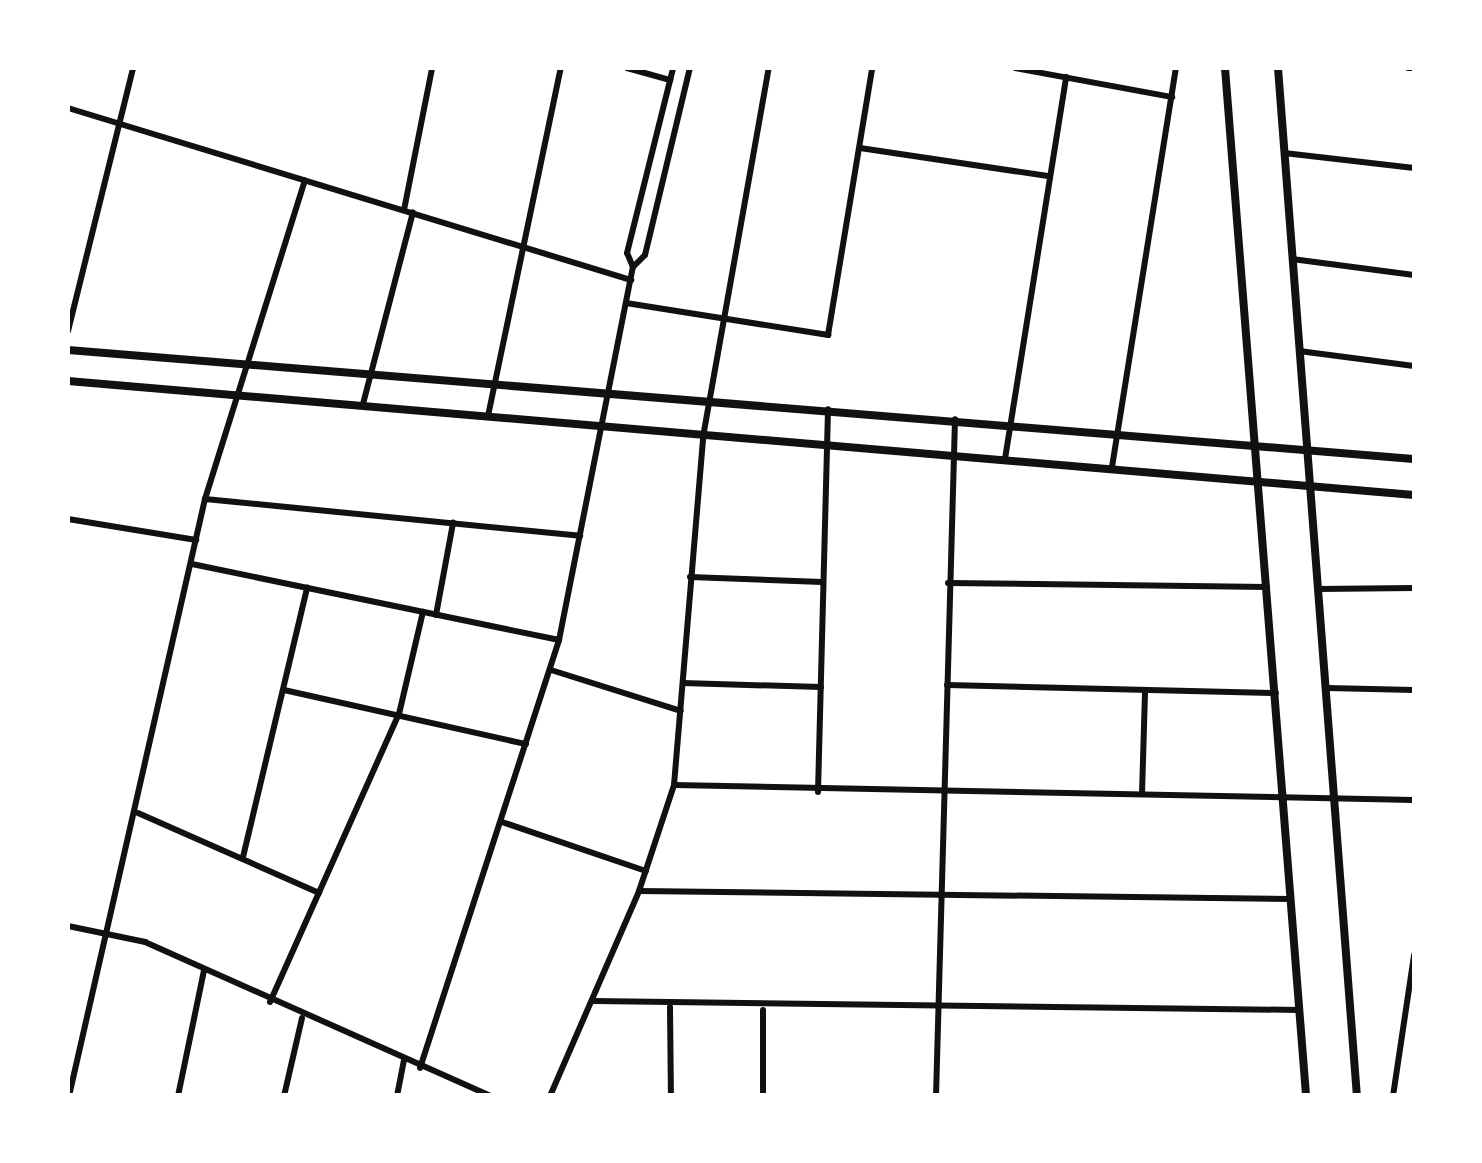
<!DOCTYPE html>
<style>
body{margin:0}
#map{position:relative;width:1482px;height:1163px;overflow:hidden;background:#fff;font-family:Ubuntu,sans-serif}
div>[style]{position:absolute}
.minor>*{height:6px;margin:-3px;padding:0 3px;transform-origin:3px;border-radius:3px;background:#111}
.tertiary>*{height:8px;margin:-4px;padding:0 4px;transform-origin:4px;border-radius:4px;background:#111}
span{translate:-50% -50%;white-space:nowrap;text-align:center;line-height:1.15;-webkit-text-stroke:10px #fff;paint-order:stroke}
.frame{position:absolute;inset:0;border:70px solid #fff;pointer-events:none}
</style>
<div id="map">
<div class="minor">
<div style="left:627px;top:68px;width:45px;rotate:15.6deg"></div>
<div style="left:1015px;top:68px;width:160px;rotate:10.5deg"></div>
<div style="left:1408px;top:68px;width:6px"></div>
<div style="left:68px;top:108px;width:589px;rotate:16.99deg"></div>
<div style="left:860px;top:148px;width:190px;rotate:8.5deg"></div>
<div style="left:1284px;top:153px;width:131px;rotate:6.6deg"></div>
<div style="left:404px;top:210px;width:145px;rotate:-78.8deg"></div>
<div style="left:1292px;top:259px;width:123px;rotate:7.5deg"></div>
<div style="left:633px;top:267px;width:17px;rotate:-45deg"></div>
<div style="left:645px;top:255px;width:192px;rotate:-76.5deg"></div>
<div style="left:633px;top:267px;width:15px;rotate:-113deg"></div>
<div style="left:627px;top:253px;width:191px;rotate:-76deg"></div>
<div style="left:626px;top:303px;width:205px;rotate:9deg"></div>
<div style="left:828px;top:335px;width:271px;rotate:-80.6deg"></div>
<div style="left:68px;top:331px;width:271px;rotate:-76.1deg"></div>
<div style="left:1299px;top:351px;width:116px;rotate:7.4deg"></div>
<div style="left:363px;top:404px;width:198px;rotate:-75.4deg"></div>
<div style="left:488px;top:416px;width:356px;rotate:-78.2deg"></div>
<div style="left:1005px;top:459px;width:387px;rotate:-80.9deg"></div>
<div style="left:1112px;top:467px;width:404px;rotate:-80.9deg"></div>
<div style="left:205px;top:499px;width:377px;rotate:5.6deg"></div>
<div style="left:68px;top:519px;width:130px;rotate:9.3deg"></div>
<div style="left:192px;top:564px;width:375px;rotate:11.7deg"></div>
<div style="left:690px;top:577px;width:132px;rotate:2.2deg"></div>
<div style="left:948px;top:583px;width:319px;rotate:0.7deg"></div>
<div style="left:1318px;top:589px;width:96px;rotate:-0.6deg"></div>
<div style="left:436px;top:615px;width:94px;rotate:-79.5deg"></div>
<div style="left:551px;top:670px;width:136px;rotate:17.5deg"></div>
<div style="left:683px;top:683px;width:138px;rotate:1.7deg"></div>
<div style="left:947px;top:685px;width:329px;rotate:1.4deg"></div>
<div style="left:1327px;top:688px;width:87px;rotate:1.3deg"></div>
<div style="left:284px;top:690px;width:248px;rotate:12.6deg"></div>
<div style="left:674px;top:785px;width:740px;rotate:1.16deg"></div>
<div style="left:818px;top:792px;width:383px;rotate:-88.5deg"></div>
<div style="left:1142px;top:794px;width:102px;rotate:-88.3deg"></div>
<div style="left:138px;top:813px;width:198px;rotate:23.8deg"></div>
<div style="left:502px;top:822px;width:152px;rotate:18.8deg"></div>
<div style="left:243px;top:857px;width:277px;rotate:-76.6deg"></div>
<div style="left:639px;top:891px;width:651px;rotate:0.7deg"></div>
<div style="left:68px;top:926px;width:79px;rotate:11.7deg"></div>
<div style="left:145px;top:942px;width:379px;rotate:24deg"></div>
<div style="left:594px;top:1001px;width:704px;rotate:0.73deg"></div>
<div style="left:270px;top:1002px;width:316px;rotate:-65.9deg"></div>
<div style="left:399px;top:714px;width:105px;rotate:-76.8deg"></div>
<div style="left:670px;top:1007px;width:89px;rotate:89.4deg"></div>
<div style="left:763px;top:1010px;width:86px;rotate:90deg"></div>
<div style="left:420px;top:1068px;width:450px;rotate:-72deg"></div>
<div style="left:559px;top:640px;width:380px;rotate:-78.8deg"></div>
<div style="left:69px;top:1096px;width:612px;rotate:-77.17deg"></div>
<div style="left:205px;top:499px;width:334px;rotate:-72.6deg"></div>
<div style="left:178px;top:1096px;width:128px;rotate:-78.3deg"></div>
<div style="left:284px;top:1096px;width:80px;rotate:-77deg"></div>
<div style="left:397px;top:1096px;width:36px;rotate:-79deg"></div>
<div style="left:550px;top:1096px;width:223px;rotate:-66.5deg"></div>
<div style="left:639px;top:891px;width:112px;rotate:-71.7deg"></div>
<div style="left:674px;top:785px;width:349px;rotate:-85.2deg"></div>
<div style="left:703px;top:437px;width:375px;rotate:-79.9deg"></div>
<div style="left:936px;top:1096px;width:677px;rotate:-88.39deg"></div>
<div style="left:1393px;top:1096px;width:143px;rotate:-81.5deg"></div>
</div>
<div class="tertiary">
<div style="left:1225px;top:68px;width:1031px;rotate:85.49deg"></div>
<div style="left:1278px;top:68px;width:1031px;rotate:85.61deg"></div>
<div style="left:68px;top:350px;width:1350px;rotate:4.63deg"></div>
<div style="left:68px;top:381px;width:1351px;rotate:4.84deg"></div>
</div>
<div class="frame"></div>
</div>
